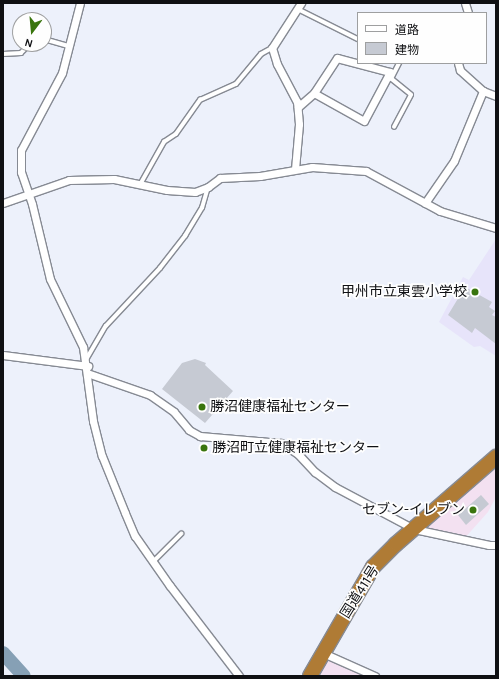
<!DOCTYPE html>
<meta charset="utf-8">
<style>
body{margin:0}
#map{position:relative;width:499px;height:679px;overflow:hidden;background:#edf1fb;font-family:Karla,"Noto Sans JP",sans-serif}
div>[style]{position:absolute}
.commercial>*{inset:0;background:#f3e1f1}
.education>*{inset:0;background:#e7e4fa}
.river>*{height:14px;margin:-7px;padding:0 7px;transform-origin:7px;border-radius:7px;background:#86a0b5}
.building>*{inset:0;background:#c6cad3}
.roads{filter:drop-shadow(1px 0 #868a93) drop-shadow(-1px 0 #868a93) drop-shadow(0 1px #868a93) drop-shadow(0 -1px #868a93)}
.lane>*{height:3.5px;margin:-1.75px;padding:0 1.75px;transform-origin:1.75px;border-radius:1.75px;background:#fff}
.street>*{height:7px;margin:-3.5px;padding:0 3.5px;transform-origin:3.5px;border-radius:3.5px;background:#fff}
.highway>*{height:14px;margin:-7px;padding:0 7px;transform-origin:7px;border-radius:7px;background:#af7b35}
.dots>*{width:11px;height:11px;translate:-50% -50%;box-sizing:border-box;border:2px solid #fefefe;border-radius:50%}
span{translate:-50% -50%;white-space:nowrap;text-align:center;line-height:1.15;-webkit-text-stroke:3.5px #fefefe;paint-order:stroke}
.poi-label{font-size:14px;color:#0f1013}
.right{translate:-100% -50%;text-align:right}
.left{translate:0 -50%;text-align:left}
.street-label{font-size:14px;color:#0f1013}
.frame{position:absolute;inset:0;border:4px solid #0f1013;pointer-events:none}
.legend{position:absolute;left:357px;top:12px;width:130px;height:52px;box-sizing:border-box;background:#fefefe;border:1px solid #9e9fa0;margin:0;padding:5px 7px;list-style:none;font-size:12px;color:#0f1013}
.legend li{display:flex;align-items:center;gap:8px;height:20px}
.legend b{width:20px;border:1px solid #9e9fa0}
.north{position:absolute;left:12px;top:12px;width:40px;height:40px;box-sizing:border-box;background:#fefefe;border:1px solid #9e9fa0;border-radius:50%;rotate:196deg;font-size:11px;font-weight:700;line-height:16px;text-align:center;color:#0f1013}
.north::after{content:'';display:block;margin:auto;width:14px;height:18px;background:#39750d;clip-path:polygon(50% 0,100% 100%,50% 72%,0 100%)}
</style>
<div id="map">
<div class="commercial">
<div style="clip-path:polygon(496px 457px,496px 497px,488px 512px,463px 540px,414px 529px)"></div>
<div style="clip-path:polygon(323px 653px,375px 676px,310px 676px)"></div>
</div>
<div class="education">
<div style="clip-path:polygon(496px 239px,496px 356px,480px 346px,474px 347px,439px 322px,463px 277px,469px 280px)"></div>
</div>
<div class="river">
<div style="left:3px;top:653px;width:31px;rotate:48deg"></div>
</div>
<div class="building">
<div style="clip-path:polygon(465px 287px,492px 302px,489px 307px,495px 311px,492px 315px,496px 317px,496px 344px,475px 328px,472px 333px,448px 315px)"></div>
<div style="clip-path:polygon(195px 359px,206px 363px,205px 365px,233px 391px,205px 423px,162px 389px,182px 363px)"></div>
<div style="clip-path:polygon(481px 495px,489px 504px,466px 525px,458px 515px)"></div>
</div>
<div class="roads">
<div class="lane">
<div style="left:298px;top:9px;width:67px;rotate:26.6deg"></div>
<div style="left:44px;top:39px;width:26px;rotate:16deg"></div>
<div style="left:3px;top:54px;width:18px;rotate:-3deg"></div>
<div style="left:21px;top:53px;width:13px;rotate:-45deg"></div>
<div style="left:394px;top:127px;width:36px;rotate:-62deg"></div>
<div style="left:411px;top:95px;width:26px;rotate:-141deg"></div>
<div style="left:391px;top:79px;width:18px;rotate:-63deg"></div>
<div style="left:141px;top:183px;width:47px;rotate:-60.7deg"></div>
<div style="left:164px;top:142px;width:14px;rotate:-34deg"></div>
<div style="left:176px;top:134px;width:42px;rotate:-54.8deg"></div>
<div style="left:200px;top:100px;width:39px;rotate:-24deg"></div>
<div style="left:236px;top:84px;width:39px;rotate:-50deg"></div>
<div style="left:261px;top:54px;width:13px;rotate:-29deg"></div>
<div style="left:86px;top:360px;width:39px;rotate:-60deg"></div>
<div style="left:106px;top:326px;width:79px;rotate:-47deg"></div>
<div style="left:160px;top:268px;width:41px;rotate:-52deg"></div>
<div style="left:185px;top:236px;width:33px;rotate:-59deg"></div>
<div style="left:202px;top:208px;width:22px;rotate:-74deg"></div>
<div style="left:153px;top:562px;width:40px;rotate:-45deg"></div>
</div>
<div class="street">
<div style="left:80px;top:3px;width:72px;rotate:104.4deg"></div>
<div style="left:62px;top:73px;width:87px;rotate:118deg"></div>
<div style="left:21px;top:150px;width:22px;rotate:90deg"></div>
<div style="left:21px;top:172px;width:34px;rotate:71deg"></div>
<div style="left:32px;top:204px;width:77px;rotate:76.5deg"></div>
<div style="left:50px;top:279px;width:76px;rotate:64.1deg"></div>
<div style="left:83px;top:347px;width:75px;rotate:82.3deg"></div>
<div style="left:93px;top:421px;width:36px;rotate:76deg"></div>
<div style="left:102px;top:456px;width:61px;rotate:68deg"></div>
<div style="left:125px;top:513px;width:25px;rotate:67deg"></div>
<div style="left:135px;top:536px;width:61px;rotate:55deg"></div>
<div style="left:170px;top:586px;width:113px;rotate:52.5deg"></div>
<div style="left:465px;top:3px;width:10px;rotate:73deg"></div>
<div style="left:483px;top:91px;width:14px;rotate:21deg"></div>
<div style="left:298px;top:107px;width:21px;rotate:-41deg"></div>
<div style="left:314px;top:93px;width:42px;rotate:-56.7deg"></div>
<div style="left:337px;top:58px;width:55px;rotate:14.8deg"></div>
<div style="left:390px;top:72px;width:55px;rotate:118deg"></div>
<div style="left:364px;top:121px;width:57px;rotate:-150.8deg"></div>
<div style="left:295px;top:169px;width:45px;rotate:-84.9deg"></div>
<div style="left:299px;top:124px;width:22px;rotate:-95deg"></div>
<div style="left:297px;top:102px;width:43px;rotate:-117.8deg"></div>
<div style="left:277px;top:64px;width:17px;rotate:-107deg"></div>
<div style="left:272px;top:48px;width:54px;rotate:-57.2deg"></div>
<div style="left:3px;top:203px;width:70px;rotate:-19.2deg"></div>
<div style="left:69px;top:180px;width:45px;rotate:-1.3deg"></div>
<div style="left:114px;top:179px;width:54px;rotate:11.7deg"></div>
<div style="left:167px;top:190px;width:28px;rotate:4deg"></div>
<div style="left:195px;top:192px;width:14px;rotate:-21deg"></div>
<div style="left:208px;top:187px;width:15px;rotate:-37deg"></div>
<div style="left:220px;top:178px;width:40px;rotate:-2.9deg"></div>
<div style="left:260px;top:176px;width:53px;rotate:-9.8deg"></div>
<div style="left:312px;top:167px;width:54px;rotate:4.2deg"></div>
<div style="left:366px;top:171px;width:84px;rotate:28.4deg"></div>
<div style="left:440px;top:211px;width:59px;rotate:16.9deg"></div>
<div style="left:425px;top:203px;width:51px;rotate:-55.4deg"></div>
<div style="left:454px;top:161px;width:76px;rotate:-67.5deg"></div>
<div style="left:483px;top:91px;width:31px;rotate:-138deg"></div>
<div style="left:460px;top:70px;width:7px;rotate:-106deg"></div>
<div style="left:3px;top:355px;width:86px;rotate:7.4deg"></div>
<div style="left:87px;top:373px;width:67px;rotate:19.2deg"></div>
<div style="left:150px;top:395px;width:29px;rotate:35deg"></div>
<div style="left:174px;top:412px;width:23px;rotate:50deg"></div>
<div style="left:189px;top:430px;width:13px;rotate:29deg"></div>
<div style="left:200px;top:436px;width:81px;rotate:4.9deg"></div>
<div style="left:281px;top:443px;width:20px;rotate:33deg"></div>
<div style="left:298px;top:454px;width:25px;rotate:47deg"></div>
<div style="left:315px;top:472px;width:25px;rotate:37deg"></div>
<div style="left:335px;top:487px;width:89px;rotate:28deg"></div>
<div style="left:414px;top:529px;width:77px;rotate:12deg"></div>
<div style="left:489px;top:545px;width:7px"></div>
<div style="left:323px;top:653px;width:57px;rotate:23.9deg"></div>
</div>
<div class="highway">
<div style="left:310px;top:676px;width:126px;rotate:-60deg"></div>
<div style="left:373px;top:567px;width:33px;rotate:-45deg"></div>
<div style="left:396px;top:544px;width:133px;rotate:-41deg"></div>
</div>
</div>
<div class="dots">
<div style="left:475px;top:292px;background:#39750d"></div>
<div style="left:202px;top:407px;background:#39750d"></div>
<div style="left:204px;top:448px;background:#39750d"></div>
<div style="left:473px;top:510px;background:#39750d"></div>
</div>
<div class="poi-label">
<span class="right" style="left:467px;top:292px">甲州市立東雲小学校</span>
<span class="left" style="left:210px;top:407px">勝沼健康福祉センター</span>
<span class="left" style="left:212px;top:448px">勝沼町立健康福祉センター</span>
<span class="right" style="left:465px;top:510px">セブン-イレブン</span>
</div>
<div class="street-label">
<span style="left:360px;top:592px;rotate:-58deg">国道411号</span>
</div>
<div class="frame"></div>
<ul class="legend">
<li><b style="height:5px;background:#fff"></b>道路</li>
<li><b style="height:11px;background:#c6cad3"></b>建物</li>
</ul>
<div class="north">N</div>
</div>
